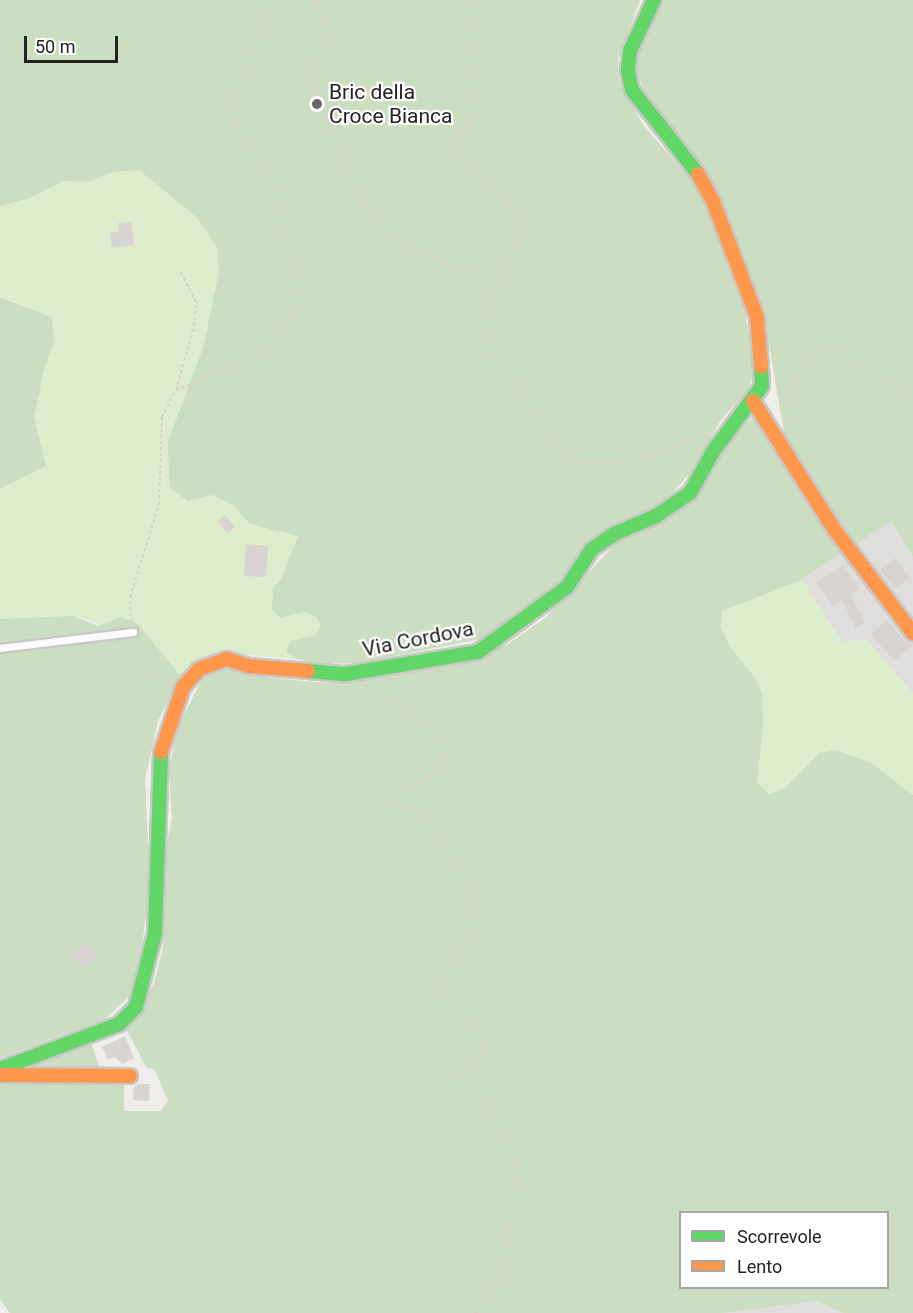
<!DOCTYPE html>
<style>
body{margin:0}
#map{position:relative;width:913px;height:1313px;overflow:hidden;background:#f0eeeb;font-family:Roboto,sans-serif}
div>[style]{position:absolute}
.residential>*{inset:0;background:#dfdedc}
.grass>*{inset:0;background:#ddeccb}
.forest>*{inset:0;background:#cbdec1}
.building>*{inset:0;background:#d7d4d2}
.path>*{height:2px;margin-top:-1px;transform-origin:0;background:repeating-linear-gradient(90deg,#dccecd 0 3px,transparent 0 6px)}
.roads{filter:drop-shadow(2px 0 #c9c8c7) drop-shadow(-2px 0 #c9c8c7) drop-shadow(0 2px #c9c8c7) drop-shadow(0 -2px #c9c8c7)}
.lane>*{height:7px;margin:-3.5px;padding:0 3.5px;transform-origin:3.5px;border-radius:3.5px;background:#fdfcfc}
.fast>*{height:14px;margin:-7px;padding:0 7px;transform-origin:7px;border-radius:7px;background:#63d668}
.slow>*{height:14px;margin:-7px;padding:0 7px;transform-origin:7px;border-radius:7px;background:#ff974d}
.dots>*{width:16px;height:16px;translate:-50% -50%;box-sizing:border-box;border:3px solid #fff;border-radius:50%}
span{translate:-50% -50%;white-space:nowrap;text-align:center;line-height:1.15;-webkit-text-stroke:4.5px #fff;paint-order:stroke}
.poi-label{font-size:21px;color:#222}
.left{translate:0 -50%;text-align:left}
.street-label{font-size:21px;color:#222}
.legend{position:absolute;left:679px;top:1211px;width:210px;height:78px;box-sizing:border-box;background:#fff;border:2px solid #a7a7a7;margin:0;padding:8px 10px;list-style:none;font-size:18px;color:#222}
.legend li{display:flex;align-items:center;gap:12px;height:30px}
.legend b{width:30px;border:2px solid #a7a7a7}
.scale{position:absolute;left:24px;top:36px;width:94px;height:27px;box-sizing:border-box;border:3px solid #222;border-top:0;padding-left:8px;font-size:18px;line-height:21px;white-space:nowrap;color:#222;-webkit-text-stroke:4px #fff;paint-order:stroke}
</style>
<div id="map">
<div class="residential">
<div style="clip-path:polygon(891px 521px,913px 557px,913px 694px,866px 639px,842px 642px,802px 580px)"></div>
<div style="clip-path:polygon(816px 1301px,843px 1313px,722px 1313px,736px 1308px)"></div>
</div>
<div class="grass">
<div style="clip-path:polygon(139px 170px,196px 217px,218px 247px,219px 271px,203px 349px,168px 441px,188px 501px,212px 495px,234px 506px,250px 524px,298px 536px,281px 579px,273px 588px,280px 618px,303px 612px,315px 616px,321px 627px,314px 636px,287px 652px,296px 659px,219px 652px,181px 676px,137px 623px,122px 618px,105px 627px,82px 617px,0 619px,0 489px,46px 466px,34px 417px,45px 366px,54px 342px,52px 317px,0 296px,0 206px,30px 198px,64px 181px,89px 182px,113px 172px)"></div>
<div style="clip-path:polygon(802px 580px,842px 642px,866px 639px,913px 694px,913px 795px,870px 762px,819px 753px,785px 788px,769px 794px,757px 782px,763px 728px,754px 676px,730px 647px,721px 628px,722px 611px)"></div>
</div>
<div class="forest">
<div style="clip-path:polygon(0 0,640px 0,618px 60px,619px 80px,643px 125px,688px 176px,717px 226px,743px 302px,751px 342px,753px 375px,748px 390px,720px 421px,693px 470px,672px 493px,500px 630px,476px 640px,358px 663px,319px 664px,296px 659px,286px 652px,290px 641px,314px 636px,321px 626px,315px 616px,304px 612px,280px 618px,272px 609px,273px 588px,281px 579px,298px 536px,250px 524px,234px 506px,212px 495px,188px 501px,169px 487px,168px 441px,203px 348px,219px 271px,217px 247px,196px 217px,139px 170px,113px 172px,89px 182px,64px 181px,30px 198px,0 206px)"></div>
<div style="clip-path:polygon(660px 0,913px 0,913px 557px,891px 521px,855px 545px,786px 444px,766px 327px,748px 268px,649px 101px,635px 69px,640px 43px)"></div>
<div style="clip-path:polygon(0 297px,52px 317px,54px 342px,45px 366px,34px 417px,46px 466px,0 489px)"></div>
<div style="clip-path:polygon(evenodd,754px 415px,844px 552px,802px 580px,722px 611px,721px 628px,730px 647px,754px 676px,762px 692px,763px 728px,757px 782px,769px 794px,785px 788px,819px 753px,836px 750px,870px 762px,913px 795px,913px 1313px,843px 1313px,816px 1301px,722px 1313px,10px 1313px,0 1299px,0 1075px,91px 1043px,101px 1070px,124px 1086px,124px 1111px,161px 1111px,168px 1101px,155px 1070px,146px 1067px,125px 1027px,154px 984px,163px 948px,165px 851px,172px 819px,169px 770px,177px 729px,203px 677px,224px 669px,249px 669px,270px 678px,325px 683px,467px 659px,508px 644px,545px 618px,625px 534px,709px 467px,754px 415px,680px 1212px,888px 1212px,888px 1288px,680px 1288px,680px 1212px)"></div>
<div style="clip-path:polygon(74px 616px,98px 626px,121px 617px,137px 623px,181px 676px,158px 721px,145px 780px,150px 880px,139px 972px,130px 996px,105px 1019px,0 1058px,0 619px)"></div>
</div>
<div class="building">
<div style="clip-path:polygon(131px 222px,134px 245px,112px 248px,110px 233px,119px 232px,118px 223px)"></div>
<div style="clip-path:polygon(225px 515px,235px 527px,227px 533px,218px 521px)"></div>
<div style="clip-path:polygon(246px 544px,268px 546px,266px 577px,244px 576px)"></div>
<div style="clip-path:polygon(895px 558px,910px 577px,895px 589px,880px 570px)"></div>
<div style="clip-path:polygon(843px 565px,859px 588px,851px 594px,865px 624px,855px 628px,842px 599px,833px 606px,817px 582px)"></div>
<div style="clip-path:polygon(887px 619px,904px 641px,913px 645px,894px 661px,871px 634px)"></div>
<div style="clip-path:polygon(85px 942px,99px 956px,85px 969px,72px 955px)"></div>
<div style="clip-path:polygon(125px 1036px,134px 1058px,122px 1064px,115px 1057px,108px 1060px,102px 1047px)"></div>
<div style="clip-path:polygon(139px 1084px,150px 1084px,149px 1101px,133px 1100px,134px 1087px)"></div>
</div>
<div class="path">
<div style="left:315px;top:0;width:23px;rotate:67deg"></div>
<div style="left:324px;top:21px;width:55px;rotate:98.4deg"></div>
<div style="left:316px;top:75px;width:29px;rotate:84deg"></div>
<div style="left:319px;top:104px;width:111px;rotate:66deg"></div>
<div style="left:364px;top:205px;width:52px;rotate:49.6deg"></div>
<div style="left:398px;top:245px;width:80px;rotate:19.8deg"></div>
<div style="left:473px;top:272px;width:32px;rotate:55deg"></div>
<div style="left:491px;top:298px;width:69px;rotate:-67.1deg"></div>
<div style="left:518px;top:234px;width:33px;rotate:-104deg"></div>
<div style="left:510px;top:202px;width:61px;rotate:-139deg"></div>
<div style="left:464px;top:162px;width:21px;rotate:-109deg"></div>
<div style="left:457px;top:142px;width:22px;rotate:-66deg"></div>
<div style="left:466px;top:122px;width:30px;rotate:-82deg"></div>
<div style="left:470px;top:92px;width:92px;rotate:-91.9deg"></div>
<div style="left:491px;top:298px;width:60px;rotate:91deg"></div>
<div style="left:490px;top:358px;width:49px;rotate:44.2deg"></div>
<div style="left:525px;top:392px;width:44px;rotate:62.9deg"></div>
<div style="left:545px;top:431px;width:44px;rotate:45deg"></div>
<div style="left:576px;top:462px;width:41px;rotate:1.4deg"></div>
<div style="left:617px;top:463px;width:34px;rotate:-12deg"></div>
<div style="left:650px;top:456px;width:61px;rotate:-23.2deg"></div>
<div style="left:176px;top:390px;width:66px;rotate:-74.3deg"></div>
<div style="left:194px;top:326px;width:24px;rotate:-85deg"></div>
<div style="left:196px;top:302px;width:37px;rotate:-117deg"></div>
<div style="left:789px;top:426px;width:45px;rotate:-78.4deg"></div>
<div style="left:798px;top:382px;width:36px;rotate:-62deg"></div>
<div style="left:815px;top:350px;width:17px;rotate:-13deg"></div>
<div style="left:832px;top:346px;width:72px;rotate:34.8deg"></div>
<div style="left:891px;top:387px;width:24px;rotate:24deg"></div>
<div style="left:131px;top:622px;width:25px;rotate:-92deg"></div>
<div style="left:130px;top:597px;width:97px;rotate:-72.7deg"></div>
<div style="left:159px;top:504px;width:87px;rotate:-88deg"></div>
<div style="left:162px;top:417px;width:30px;rotate:-63deg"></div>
<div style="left:176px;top:390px;width:89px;rotate:-21.1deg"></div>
<div style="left:259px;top:358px;width:56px;rotate:-52.9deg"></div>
<div style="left:293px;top:313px;width:21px;rotate:-79deg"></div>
<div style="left:297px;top:292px;width:103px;rotate:-102.3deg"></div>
<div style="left:275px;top:191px;width:77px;rotate:-118.9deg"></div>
<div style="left:238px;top:124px;width:24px;rotate:-102deg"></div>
<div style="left:233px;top:101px;width:90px;rotate:-69.7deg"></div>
<div style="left:264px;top:17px;width:17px;rotate:-90deg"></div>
<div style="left:136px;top:642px;width:24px;rotate:75deg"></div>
<div style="left:142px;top:665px;width:32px;rotate:34deg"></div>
<div style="left:375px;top:685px;width:80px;rotate:39.4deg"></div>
<div style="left:437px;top:736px;width:18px;rotate:63deg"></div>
<div style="left:445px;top:752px;width:11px;rotate:80deg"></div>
<div style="left:447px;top:763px;width:18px;rotate:137deg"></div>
<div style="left:434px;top:775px;width:37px;rotate:153deg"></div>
<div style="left:401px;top:792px;width:15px;rotate:122deg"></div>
<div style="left:393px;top:805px;width:31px;rotate:15deg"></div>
<div style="left:423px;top:813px;width:100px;rotate:59.3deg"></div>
<div style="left:474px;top:899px;width:32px;rotate:94deg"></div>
<div style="left:472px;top:931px;width:63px;rotate:123.9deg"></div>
<div style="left:437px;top:983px;width:35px;rotate:59deg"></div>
<div style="left:455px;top:1013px;width:23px;rotate:34deg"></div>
<div style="left:474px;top:1026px;width:16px;rotate:60deg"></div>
<div style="left:482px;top:1040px;width:13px;rotate:86deg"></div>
<div style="left:483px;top:1053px;width:33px;rotate:137deg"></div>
<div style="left:459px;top:1075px;width:19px;rotate:62deg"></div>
<div style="left:468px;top:1092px;width:12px;rotate:14deg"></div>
<div style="left:480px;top:1095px;width:28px;rotate:55deg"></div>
<div style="left:496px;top:1118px;width:8px;rotate:90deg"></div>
<div style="left:496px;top:1126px;width:26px;rotate:53deg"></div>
<div style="left:512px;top:1147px;width:29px;rotate:86deg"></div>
<div style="left:514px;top:1176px;width:68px;rotate:93.4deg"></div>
<div style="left:510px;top:1244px;width:35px;rotate:100deg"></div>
<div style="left:504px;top:1278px;width:45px;rotate:128.7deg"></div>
<div style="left:484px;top:1274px;width:9px;rotate:27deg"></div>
<div style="left:492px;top:1278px;width:10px;rotate:66deg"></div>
</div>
<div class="roads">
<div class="lane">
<div style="left:0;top:648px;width:134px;rotate:-6.9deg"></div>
</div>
<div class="fast">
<div style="left:654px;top:0;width:56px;rotate:115.2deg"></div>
<div style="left:630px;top:51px;width:20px;rotate:96deg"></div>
<div style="left:628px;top:71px;width:19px;rotate:78deg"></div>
<div style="left:632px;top:90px;width:107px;rotate:51.8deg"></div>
<div style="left:308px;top:671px;width:38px;rotate:5deg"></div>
<div style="left:346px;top:674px;width:134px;rotate:-9.5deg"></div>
<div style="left:478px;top:652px;width:110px;rotate:-36.1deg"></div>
<div style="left:567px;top:587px;width:45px;rotate:-56.7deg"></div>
<div style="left:592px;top:549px;width:27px;rotate:-34deg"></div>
<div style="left:614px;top:534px;width:46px;rotate:-23.2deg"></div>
<div style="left:656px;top:516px;width:41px;rotate:-34.1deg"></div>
<div style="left:690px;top:493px;width:49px;rotate:-60.8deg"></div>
<div style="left:714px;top:450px;width:80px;rotate:-53.1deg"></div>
<div style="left:762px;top:386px;width:19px;rotate:-93deg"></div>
<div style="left:0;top:1069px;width:127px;rotate:-20.7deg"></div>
<div style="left:119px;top:1024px;width:24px;rotate:-45deg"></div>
<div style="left:136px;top:1007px;width:76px;rotate:-75.6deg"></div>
<div style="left:155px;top:933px;width:181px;rotate:-88.1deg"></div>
</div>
<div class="slow">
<div style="left:698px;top:174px;width:31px;rotate:61deg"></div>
<div style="left:713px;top:201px;width:124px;rotate:69.2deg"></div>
<div style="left:757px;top:317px;width:50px;rotate:85.4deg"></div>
<div style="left:753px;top:401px;width:151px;rotate:57.7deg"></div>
<div style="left:834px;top:529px;width:131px;rotate:52.8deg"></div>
<div style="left:161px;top:752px;width:69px;rotate:-71.3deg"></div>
<div style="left:183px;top:687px;width:24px;rotate:-48deg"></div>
<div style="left:199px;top:669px;width:30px;rotate:-20deg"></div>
<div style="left:227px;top:659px;width:23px;rotate:18deg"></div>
<div style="left:249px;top:666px;width:59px;rotate:4.8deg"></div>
<div style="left:0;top:1075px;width:130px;rotate:0.4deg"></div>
</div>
</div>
<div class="dots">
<div style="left:317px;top:104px;background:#6a6968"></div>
</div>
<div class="poi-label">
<span class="left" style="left:329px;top:104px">Bric della<br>Croce Bianca</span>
</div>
<div class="street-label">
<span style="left:418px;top:639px;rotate:-11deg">Via Cordova</span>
</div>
<ul class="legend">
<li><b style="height:8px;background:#63d668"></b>Scorrevole</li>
<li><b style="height:8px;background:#ff974d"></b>Lento</li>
</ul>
<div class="scale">50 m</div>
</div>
